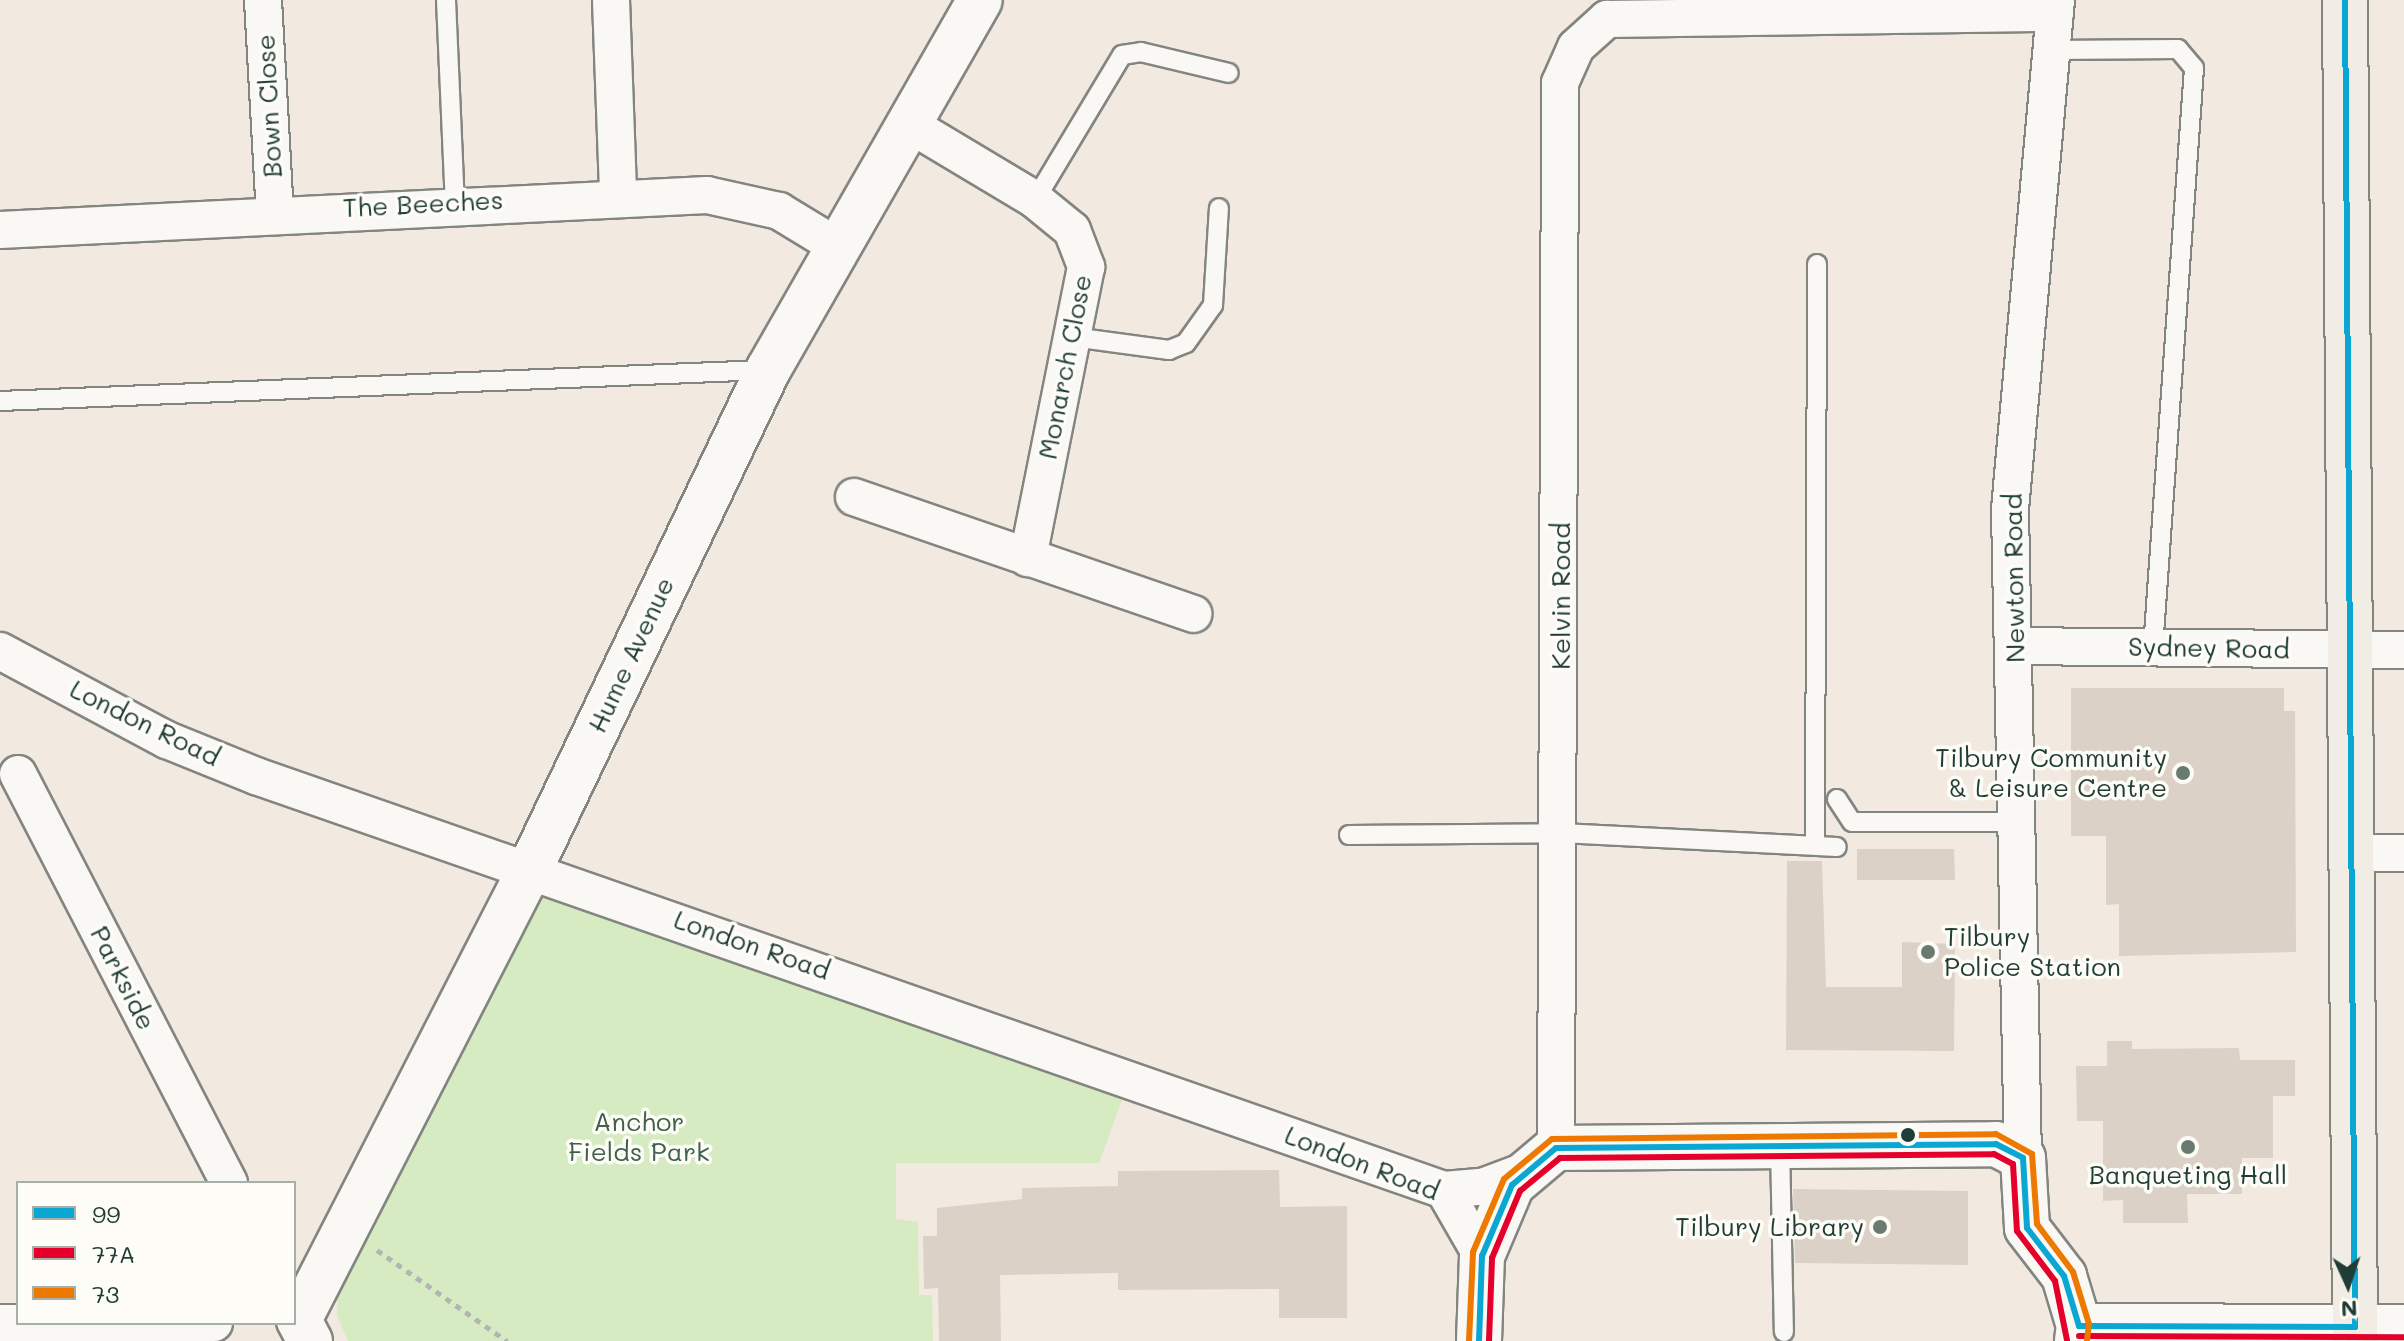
<!DOCTYPE html>
<style>
body{margin:0}
#map{position:relative;width:2404px;height:1341px;overflow:hidden;background:#f2eae1;font-family:Mali,sans-serif}
div>[style]{position:absolute}
.green>*{inset:0;background:#d6ebc2}
.building>*{inset:0;background:#dcd1c6}
.path>*{height:5px;margin-top:-2.5px;transform-origin:0;background:repeating-linear-gradient(90deg,#b3b5b2 0 6px,transparent 0 12px)}
.roads{filter:drop-shadow(2px 0 #838580) drop-shadow(-2px 0 #838580) drop-shadow(0 2px #838580) drop-shadow(0 -2px #838580)}
.service>*{height:18px;margin:-9px;padding:0 9px;transform-origin:9px;border-radius:9px;background:#faf8f5}
.minor>*{height:36px;margin:-18px;padding:0 18px;transform-origin:18px;border-radius:18px;background:#faf8f5}
.tertiary>*{height:44px;margin:-22px;padding:0 22px;transform-origin:22px;border-radius:22px;background:#faf8f5}
.primary>*{height:44px;margin:-22px;padding:0 22px;transform-origin:22px;border-radius:22px;background:#f1ece4}
.bus-1>*{height:6px;margin:-3px;padding:0 3px;transform-origin:3px;border-radius:3px;background:#09a7d2}
.bus-2>*{height:6px;margin:-3px;padding:0 3px;transform-origin:3px;border-radius:3px;background:#e4002b}
.bus-3>*{height:6px;margin:-3px;padding:0 3px;transform-origin:3px;border-radius:3px;background:#ee7900}
.dots>*{width:22px;height:22px;translate:-50% -50%;box-sizing:border-box;border:4px solid #fdfcf7;border-radius:50%}
span{translate:-50% -50%;white-space:nowrap;text-align:center;line-height:1.15;-webkit-text-stroke:7px #fdfcf7;paint-order:stroke}
.street-label{font-size:26px;color:#1f3d34}
.poi-label{font-size:26px;color:#1f3d34}
.right{translate:-100% -50%;text-align:right}
.left{translate:0 -50%;text-align:left}
.park-label{font-size:26px;color:#3f604b}
.legend{position:absolute;left:16px;top:1181px;width:280px;height:144px;box-sizing:border-box;background:#fdfcf7;border:2px solid #a4b0a9;margin:0;padding:10px 14px;list-style:none;font-size:24px;color:#1f3d34}
.legend li{display:flex;align-items:center;gap:16px;height:40px}
.legend b{width:40px;border:2px solid #a4b0a9}
.north{position:absolute;left:2308px;top:1245px;width:80px;height:80px;-webkit-text-stroke:6px #fdfcf7;paint-order:stroke;rotate:177deg;font-size:22px;font-weight:700;line-height:32px;text-align:center;color:#1f3d34}
.north::after{content:'';display:block;margin:auto;width:28px;height:36px;background:#1f3d34;clip-path:polygon(50% 0,100% 100%,50% 72%,0 100%)}
</style>
<div id="map">
<div class="green">
<div style="clip-path:polygon(553px 893px,1124px 1095px,1099px 1163px,896px 1163px,896px 1219px,918px 1222px,919px 1295px,932px 1295px,933px 1341px,348px 1341px,337px 1316px,338px 1279px,540px 897px)"></div>
</div>
<div class="building">
<div style="clip-path:polygon(2071px 688px,2284px 688px,2284px 711px,2295px 711px,2296px 952px,2119px 956px,2119px 904px,2106px 905px,2106px 836px,2071px 836px)"></div>
<div style="clip-path:polygon(1857px 849px,1954px 849px,1955px 880px,1857px 880px)"></div>
<div style="clip-path:polygon(1787px 861px,1822px 861px,1826px 987px,1902px 987px,1902px 942px,1955px 944px,1954px 1051px,1786px 1050px)"></div>
<div style="clip-path:polygon(2107px 1041px,2132px 1041px,2132px 1049px,2239px 1048px,2240px 1060px,2295px 1060px,2295px 1096px,2273px 1096px,2273px 1158px,2242px 1158px,2242px 1194px,2187px 1194px,2188px 1223px,2123px 1223px,2123px 1200px,2103px 1201px,2103px 1121px,2077px 1121px,2076px 1066px,2107px 1066px)"></div>
<div style="clip-path:polygon(1279px 1170px,1280px 1207px,1347px 1206px,1347px 1318px,1279px 1318px,1279px 1289px,1118px 1290px,1118px 1273px,1000px 1275px,1001px 1341px,939px 1341px,938px 1288px,924px 1289px,923px 1236px,937px 1236px,937px 1208px,1022px 1199px,1022px 1188px,1118px 1186px,1118px 1171px)"></div>
<div style="clip-path:polygon(1793px 1189px,1968px 1191px,1968px 1265px,1795px 1263px)"></div>
</div>
<div class="path">
<div style="left:377px;top:1250px;width:159px;rotate:35deg"></div>
</div>
<div class="roads">
<div class="service">
<div style="left:446px;top:0;width:203px;rotate:87.5deg"></div>
<div style="left:2051px;top:50px;width:127px;rotate:-0.5deg"></div>
<div style="left:2178px;top:49px;width:25px;rotate:50deg"></div>
<div style="left:2194px;top:68px;width:581px;rotate:94.04deg"></div>
<div style="left:1035px;top:200px;width:169px;rotate:-59deg"></div>
<div style="left:1122px;top:55px;width:19px;rotate:-9deg"></div>
<div style="left:1141px;top:52px;width:90px;rotate:13.4deg"></div>
<div style="left:1073px;top:337px;width:97px;rotate:7.7deg"></div>
<div style="left:1169px;top:350px;width:18px;rotate:-22deg"></div>
<div style="left:1186px;top:343px;width:47px;rotate:-54.6deg"></div>
<div style="left:1213px;top:305px;width:97px;rotate:-86.5deg"></div>
<div style="left:0;top:401px;width:766px;rotate:-2.32deg"></div>
<div style="left:1837px;top:799px;width:27px;rotate:57deg"></div>
<div style="left:1852px;top:822px;width:165px"></div>
<div style="left:1349px;top:835px;width:212px;rotate:-0.5deg"></div>
<div style="left:1561px;top:833px;width:276px;rotate:2.9deg"></div>
<div style="left:1815px;top:844px;width:580px;rotate:-89.8deg"></div>
<div style="left:1780px;top:1146px;width:186px;rotate:88.8deg"></div>
</div>
<div class="minor">
<div style="left:263px;top:0;width:212px;rotate:86.8deg"></div>
<div style="left:611px;top:0;width:195px;rotate:87.9deg"></div>
<div style="left:907px;top:123px;width:148px;rotate:30.9deg"></div>
<div style="left:1034px;top:199px;width:49px;rotate:39.2deg"></div>
<div style="left:1072px;top:230px;width:40px;rotate:69deg"></div>
<div style="left:1086px;top:267px;width:297px;rotate:101.3deg"></div>
<div style="left:0;top:230px;width:708px;rotate:-2.83deg"></div>
<div style="left:707px;top:195px;width:74px;rotate:12.5deg"></div>
<div style="left:779px;top:211px;width:66px;rotate:31.3deg"></div>
<div style="left:854px;top:497px;width:359px;rotate:19deg"></div>
<div style="left:2014px;top:646px;width:390px;rotate:0.6deg"></div>
<div style="left:0;top:651px;width:189px;rotate:28.1deg"></div>
<div style="left:167px;top:740px;width:96px;rotate:22deg"></div>
<div style="left:256px;top:776px;width:1258px;rotate:19.21deg"></div>
<div style="left:1444px;top:1190px;width:76px;rotate:60.1deg"></div>
<div style="left:18px;top:774px;width:460px;rotate:62.7deg"></div>
<div style="left:2350px;top:853px;width:54px"></div>
<div style="left:1556px;top:1148px;width:1065px;rotate:-89.78deg"></div>
<div style="left:1560px;top:83px;width:39px;rotate:-66deg"></div>
<div style="left:1576px;top:47px;width:42px;rotate:-42.1deg"></div>
<div style="left:1607px;top:19px;width:448px;rotate:-0.8deg"></div>
<div style="left:2023px;top:1158px;width:649px;rotate:-91.15deg"></div>
<div style="left:2010px;top:509px;width:511px;rotate:-84.84deg"></div>
<div style="left:1444px;top:1190px;width:38px;rotate:-5deg"></div>
<div style="left:1482px;top:1187px;width:46px;rotate:-20.4deg"></div>
<div style="left:0;top:1323px;width:214px"></div>
</div>
<div class="tertiary">
<div style="left:2079px;top:1326px;width:325px;rotate:0.2deg"></div>
<div style="left:310px;top:1341px;width:24px;rotate:-118deg"></div>
<div style="left:299px;top:1320px;width:509px;rotate:-62.88deg"></div>
<div style="left:531px;top:867px;width:551px;rotate:-64.51deg"></div>
<div style="left:768px;top:370px;width:426px;rotate:-60.2deg"></div>
<div style="left:1479px;top:1341px;width:85px;rotate:-88deg"></div>
<div style="left:1482px;top:1256px;width:77px;rotate:-67.1deg"></div>
<div style="left:1512px;top:1185px;width:57px;rotate:-40.1deg"></div>
<div style="left:1556px;top:1148px;width:440px;rotate:-0.5deg"></div>
<div style="left:1996px;top:1144px;width:30px;rotate:27deg"></div>
<div style="left:2023px;top:1158px;width:70px;rotate:86.7deg"></div>
<div style="left:2027px;top:1228px;width:61px;rotate:52.4deg"></div>
<div style="left:2064px;top:1276px;width:52px;rotate:73.3deg"></div>
<div style="left:2079px;top:1326px;width:15px;rotate:98deg"></div>
</div>
<div class="primary">
<div style="left:2345px;top:0;width:1341px;rotate:89.57deg"></div>
</div>
</div>
<div class="bus-1">
<div style="left:2345px;top:0;width:1327px;rotate:89.57deg"></div>
<div style="left:2079px;top:1326px;width:276px;rotate:0.2deg"></div>
<div style="left:1479px;top:1341px;width:85px;rotate:-88deg"></div>
<div style="left:1482px;top:1256px;width:77px;rotate:-67.1deg"></div>
<div style="left:1512px;top:1185px;width:57px;rotate:-40.1deg"></div>
<div style="left:1556px;top:1148px;width:440px;rotate:-0.5deg"></div>
<div style="left:1996px;top:1144px;width:30px;rotate:27deg"></div>
<div style="left:2023px;top:1158px;width:70px;rotate:86.7deg"></div>
<div style="left:2027px;top:1228px;width:61px;rotate:52.4deg"></div>
<div style="left:2064px;top:1276px;width:52px;rotate:73.3deg"></div>
</div>
<div class="bus-2">
<div style="left:2079px;top:1336px;width:325px;rotate:0.2deg"></div>
<div style="left:1489px;top:1341px;width:83px;rotate:-87.9deg"></div>
<div style="left:1492px;top:1258px;width:73px;rotate:-67.3deg"></div>
<div style="left:1520px;top:1191px;width:52px;rotate:-39.5deg"></div>
<div style="left:1560px;top:1158px;width:434px;rotate:-0.5deg"></div>
<div style="left:1994px;top:1154px;width:21px;rotate:28deg"></div>
<div style="left:2013px;top:1164px;width:67px;rotate:86.6deg"></div>
<div style="left:2017px;top:1231px;width:63px;rotate:52.8deg"></div>
<div style="left:2055px;top:1281px;width:60px;rotate:78.5deg"></div>
</div>
<div class="bus-3">
<div style="left:1469px;top:1341px;width:89px;rotate:-87.4deg"></div>
<div style="left:1473px;top:1252px;width:79px;rotate:-67deg"></div>
<div style="left:1504px;top:1179px;width:62px;rotate:-39.8deg"></div>
<div style="left:1552px;top:1139px;width:444px;rotate:-0.6deg"></div>
<div style="left:1996px;top:1134px;width:41px;rotate:29.1deg"></div>
<div style="left:2032px;top:1154px;width:70px;rotate:85.9deg"></div>
<div style="left:2037px;top:1224px;width:60px;rotate:53.1deg"></div>
<div style="left:2073px;top:1272px;width:54px;rotate:72.9deg"></div>
<div style="left:2089px;top:1324px;width:17px;rotate:97deg"></div>
</div>
<div class="dots">
<div style="left:2183px;top:773px;background:#697a71"></div>
<div style="left:1928px;top:952px;background:#697a71"></div>
<div style="left:1908px;top:1135px;background:#1f3d34"></div>
<div style="left:2188px;top:1147px;background:#697a71"></div>
<div style="left:1880px;top:1227px;background:#697a71"></div>
</div>
<div class="street-label">
<span style="left:269px;top:106px;rotate:-93deg">Bown Close</span>
<span style="left:423px;top:204px;rotate:-3deg">The Beeches</span>
<span style="left:1065px;top:367px;rotate:-79deg">Monarch Close</span>
<span style="left:2014px;top:578px;rotate:-91deg">Newton Road</span>
<span style="left:1561px;top:596px;rotate:-90deg">Kelvin Road</span>
<span style="left:2209px;top:648px;rotate:1deg">Sydney Road</span>
<span style="left:631px;top:655px;rotate:-65deg">Hume Avenue</span>
<span style="left:145px;top:723px;rotate:26deg">London Road</span>
<span style="left:752px;top:945px;rotate:19deg">London Road</span>
<span style="left:123px;top:978px;rotate:63deg">Parkside</span>
<span style="left:1362px;top:1163px;rotate:21deg">London Road</span>
</div>
<div class="poi-label">
<span class="right" style="left:2167px;top:773px">Tilbury Community<br>&amp; Leisure Centre</span>
<span class="left" style="left:1944px;top:952px">Tilbury<br>Police Station</span>
<span style="left:2188px;top:1175px">Banqueting Hall</span>
<span class="right" style="left:1864px;top:1227px">Tilbury Library</span>
</div>
<div class="park-label">
<span style="left:639px;top:1137px">Anchor<br>Fields Park</span>
</div>
<ul class="legend">
<li><b style="height:10px;background:#09a7d2"></b>99</li>
<li><b style="height:10px;background:#e4002b"></b>77A</li>
<li><b style="height:10px;background:#ee7900"></b>73</li>
</ul>
<div class="north">N</div>
</div>
